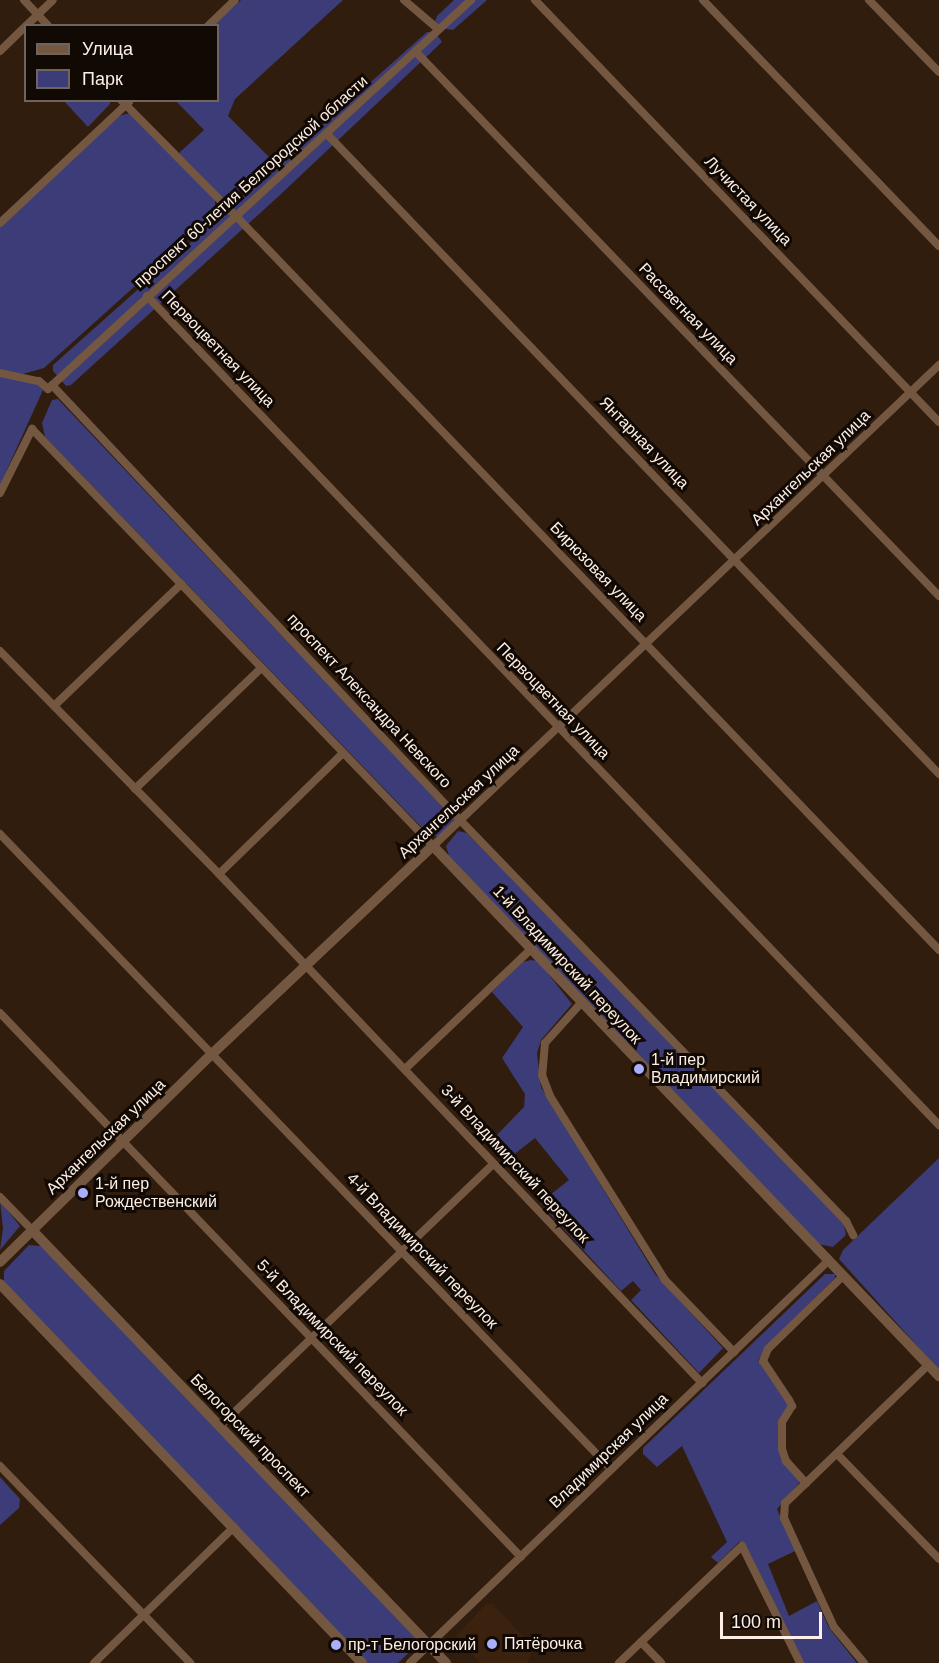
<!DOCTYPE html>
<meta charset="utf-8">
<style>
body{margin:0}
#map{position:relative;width:939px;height:1663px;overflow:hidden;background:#301d0d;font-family:Arial,sans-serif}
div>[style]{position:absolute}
.built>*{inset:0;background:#3b220e}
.green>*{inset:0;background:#3c3c78}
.minor>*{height:8px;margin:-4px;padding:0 4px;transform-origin:4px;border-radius:4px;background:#745741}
.tertiary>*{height:10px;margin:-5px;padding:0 5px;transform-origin:5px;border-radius:5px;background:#745741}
.dots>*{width:16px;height:16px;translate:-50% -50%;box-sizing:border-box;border:3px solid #110904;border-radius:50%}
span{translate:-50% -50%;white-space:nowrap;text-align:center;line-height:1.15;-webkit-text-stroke:6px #110904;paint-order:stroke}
.street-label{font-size:16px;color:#fdefe5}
.poi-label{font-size:16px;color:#fdefe5}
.left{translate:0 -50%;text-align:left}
.legend{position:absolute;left:24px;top:24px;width:195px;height:78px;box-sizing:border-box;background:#110904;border:2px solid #6f655e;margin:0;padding:8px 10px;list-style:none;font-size:18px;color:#fdefe5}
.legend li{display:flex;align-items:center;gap:12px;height:30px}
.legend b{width:30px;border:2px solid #6f655e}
.scale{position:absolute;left:720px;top:1612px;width:102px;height:27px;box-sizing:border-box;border:3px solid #fdefe5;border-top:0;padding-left:8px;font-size:18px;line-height:21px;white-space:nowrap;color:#fdefe5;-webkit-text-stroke:4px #110904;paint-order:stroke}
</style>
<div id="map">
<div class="built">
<div style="clip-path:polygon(486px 1604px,493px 1604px,534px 1648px,527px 1663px,480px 1663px,456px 1636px)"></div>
</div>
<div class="green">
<div style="clip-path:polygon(241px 0,343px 0,235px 99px,228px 116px,273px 161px,227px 202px,179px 153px,204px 130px,176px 101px,218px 100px,218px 26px,214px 25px)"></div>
<div style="clip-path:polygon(454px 0,487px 0,453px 30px,441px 28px,435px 21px,437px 16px)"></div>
<div style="clip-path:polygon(427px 32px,435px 32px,442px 42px,280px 195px,71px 385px,66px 386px,53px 371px,53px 365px)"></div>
<div style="clip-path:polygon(64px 101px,110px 101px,110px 104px,88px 127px)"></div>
<div style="clip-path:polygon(130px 113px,215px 198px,215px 214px,44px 368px,23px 374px,0 369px,0 227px,118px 116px)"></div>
<div style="clip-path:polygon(0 376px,36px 383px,43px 390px,0 485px)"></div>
<div style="clip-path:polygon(58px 399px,453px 817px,455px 821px,440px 837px,429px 835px,45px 437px,42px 423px,52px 400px)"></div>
<div style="clip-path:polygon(458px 831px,467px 833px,843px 1221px,846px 1235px,833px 1247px,818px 1244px,449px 856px,446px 846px)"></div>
<div style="clip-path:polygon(531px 960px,538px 961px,572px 1004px,541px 1040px,537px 1053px,541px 1087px,655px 1274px,723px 1348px,699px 1373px,631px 1300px,641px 1290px,633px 1281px,621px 1291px,540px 1203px,569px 1180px,535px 1138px,503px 1163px,488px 1144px,524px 1107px,525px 1094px,502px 1058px,523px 1027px,492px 992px,523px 962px)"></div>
<div style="clip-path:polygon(939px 1158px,939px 1370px,839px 1259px,843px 1250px)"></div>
<div style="clip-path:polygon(0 1201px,20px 1226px,0 1250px,3px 1228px)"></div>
<div style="clip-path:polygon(29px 1245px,41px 1246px,417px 1638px,419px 1643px,398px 1663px,367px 1663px,4px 1283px,4px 1271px)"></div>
<div style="clip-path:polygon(825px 1274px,835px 1274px,835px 1278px,771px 1341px,758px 1360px,788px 1405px,780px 1451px,800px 1482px,777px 1509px,795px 1551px,768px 1564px,789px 1616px,817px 1601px,829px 1628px,857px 1663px,804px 1663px,744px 1542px,739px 1542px,718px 1563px,711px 1557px,727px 1542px,682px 1446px,657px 1467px,643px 1454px,643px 1448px)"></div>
<div style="clip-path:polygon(0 1477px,20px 1499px,19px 1508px,0 1525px)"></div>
</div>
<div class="minor">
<div style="left:24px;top:0;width:35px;rotate:47deg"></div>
<div style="left:404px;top:0;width:45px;rotate:40.5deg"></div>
<div style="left:535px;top:0;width:584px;rotate:46.25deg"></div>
<div style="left:703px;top:0;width:341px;rotate:46.2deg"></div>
<div style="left:869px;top:0;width:100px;rotate:45.8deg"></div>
<div style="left:26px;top:26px;width:37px;rotate:-44deg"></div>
<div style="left:208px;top:26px;width:37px;rotate:-44deg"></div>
<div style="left:0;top:51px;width:36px;rotate:-44deg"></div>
<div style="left:416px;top:52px;width:755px;rotate:46.13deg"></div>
<div style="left:121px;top:100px;width:162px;rotate:45.3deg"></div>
<div style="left:235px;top:215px;width:1018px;rotate:46.23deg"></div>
<div style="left:327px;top:134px;width:886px;rotate:46.28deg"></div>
<div style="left:0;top:223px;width:177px;rotate:-43.2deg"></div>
<div style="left:147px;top:296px;width:1147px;rotate:46.31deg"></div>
<div style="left:0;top:373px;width:40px;rotate:12deg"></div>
<div style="left:39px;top:381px;width:12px;rotate:42deg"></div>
<div style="left:48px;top:389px;width:575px;rotate:-42.6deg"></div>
<div style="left:52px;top:385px;width:599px;rotate:46.83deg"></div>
<div style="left:462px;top:822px;width:554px;rotate:46.1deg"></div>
<div style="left:846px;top:1221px;width:16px;rotate:63deg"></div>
<div style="left:0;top:493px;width:72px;rotate:-63.4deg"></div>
<div style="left:32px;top:429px;width:579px;rotate:46.12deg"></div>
<div style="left:433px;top:846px;width:698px;rotate:-43.55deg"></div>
<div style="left:0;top:651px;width:313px;rotate:45.5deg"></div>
<div style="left:219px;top:874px;width:702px;rotate:46.5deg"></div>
<div style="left:55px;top:705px;width:175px;rotate:-43.8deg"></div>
<div style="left:135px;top:789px;width:173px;rotate:-43.8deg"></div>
<div style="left:0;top:834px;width:881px;rotate:46.1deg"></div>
<div style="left:219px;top:874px;width:172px;rotate:-44.3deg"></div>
<div style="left:581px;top:1003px;width:54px;rotate:132deg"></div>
<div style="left:545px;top:1043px;width:32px;rotate:95deg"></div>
<div style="left:542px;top:1075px;width:22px;rotate:69deg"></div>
<div style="left:550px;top:1096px;width:217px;rotate:58deg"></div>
<div style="left:665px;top:1280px;width:100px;rotate:46.2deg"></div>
<div style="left:0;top:1013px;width:753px;rotate:46.24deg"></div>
<div style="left:405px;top:1069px;width:174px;rotate:-43.6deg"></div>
<div style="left:0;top:1197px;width:46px;rotate:45.9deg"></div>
<div style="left:843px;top:1276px;width:105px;rotate:135.8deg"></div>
<div style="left:768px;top:1349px;width:13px;rotate:113deg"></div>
<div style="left:763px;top:1361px;width:47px;rotate:56.3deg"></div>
<div style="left:789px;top:1400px;width:7px;rotate:63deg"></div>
<div style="left:792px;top:1406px;width:19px;rotate:122deg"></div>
<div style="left:782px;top:1422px;width:27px;rotate:90deg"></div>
<div style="left:782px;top:1449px;width:13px;rotate:72deg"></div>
<div style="left:786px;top:1461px;width:30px;rotate:48deg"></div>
<div style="left:806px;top:1483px;width:29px;rotate:136deg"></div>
<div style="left:785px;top:1503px;width:15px;rotate:94deg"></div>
<div style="left:784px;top:1518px;width:120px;rotate:65.4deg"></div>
<div style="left:834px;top:1627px;width:47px;rotate:50.2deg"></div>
<div style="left:220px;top:1426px;width:378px;rotate:-43.8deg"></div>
<div style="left:837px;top:1454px;width:146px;rotate:45.8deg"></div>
<div style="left:0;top:1466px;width:274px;rotate:46deg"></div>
<div style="left:806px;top:1483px;width:170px;rotate:-44deg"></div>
<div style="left:641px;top:1642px;width:29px;rotate:46deg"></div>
<div style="left:94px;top:1663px;width:195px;rotate:-44.2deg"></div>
<div style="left:410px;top:1663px;width:580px;rotate:-43.88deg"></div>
<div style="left:619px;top:1663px;width:170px;rotate:-43.6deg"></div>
<div style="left:742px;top:1546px;width:131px;rotate:63.6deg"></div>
</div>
<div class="tertiary">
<div style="left:32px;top:1230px;width:599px;rotate:46.29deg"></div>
<div style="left:0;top:1262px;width:297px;rotate:-44.5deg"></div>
<div style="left:212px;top:1054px;width:303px;rotate:-43.3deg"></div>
<div style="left:433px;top:846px;width:733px;rotate:46.33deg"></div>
<div style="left:0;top:1284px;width:524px;rotate:46.31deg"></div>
</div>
<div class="dots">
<div style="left:639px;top:1069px;background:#aaaffb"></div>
<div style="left:83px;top:1193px;background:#aaaffb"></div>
<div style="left:492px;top:1644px;background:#aaaffb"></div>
<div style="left:336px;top:1645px;background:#aaaffb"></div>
</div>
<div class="street-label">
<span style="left:251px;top:182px;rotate:-42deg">проспект 60-летия Белгородской области</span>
<span style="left:748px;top:201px;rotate:46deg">Лучистая улица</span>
<span style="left:688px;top:314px;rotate:46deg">Рассветная улица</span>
<span style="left:218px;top:349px;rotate:46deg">Первоцветная улица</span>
<span style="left:644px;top:443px;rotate:46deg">Янтарная улица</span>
<span style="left:811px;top:468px;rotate:-44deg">Архангельская улица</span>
<span style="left:598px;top:572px;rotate:46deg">Бирюзовая улица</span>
<span style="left:369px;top:701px;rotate:47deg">проспект Александра Невского</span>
<span style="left:553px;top:701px;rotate:46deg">Первоцветная улица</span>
<span style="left:459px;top:802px;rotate:-43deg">Архангельская улица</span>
<span style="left:567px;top:965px;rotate:47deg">1-й Владимирский переулок</span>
<span style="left:106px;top:1137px;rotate:-44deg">Архангельская улица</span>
<span style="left:515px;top:1164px;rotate:47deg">3-й Владимирский переулок</span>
<span style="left:422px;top:1251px;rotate:46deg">4-й Владимирский переулок</span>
<span style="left:332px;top:1338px;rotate:46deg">5-й Владимирский переулок</span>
<span style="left:250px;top:1436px;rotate:46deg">Белогорский проспект</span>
<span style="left:609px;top:1451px;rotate:-44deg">Владимирская улица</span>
</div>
<div class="poi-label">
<span class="left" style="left:651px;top:1069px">1-й пер<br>Владимирский</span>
<span class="left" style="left:95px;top:1193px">1-й пер<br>Рождественский</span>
<span class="left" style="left:504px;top:1644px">Пятёрочка</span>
<span class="left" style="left:348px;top:1645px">пр-т Белогорский</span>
</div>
<ul class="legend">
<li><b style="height:8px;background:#745741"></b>Улица</li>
<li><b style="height:16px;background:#3c3c78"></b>Парк</li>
</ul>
<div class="scale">100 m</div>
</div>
